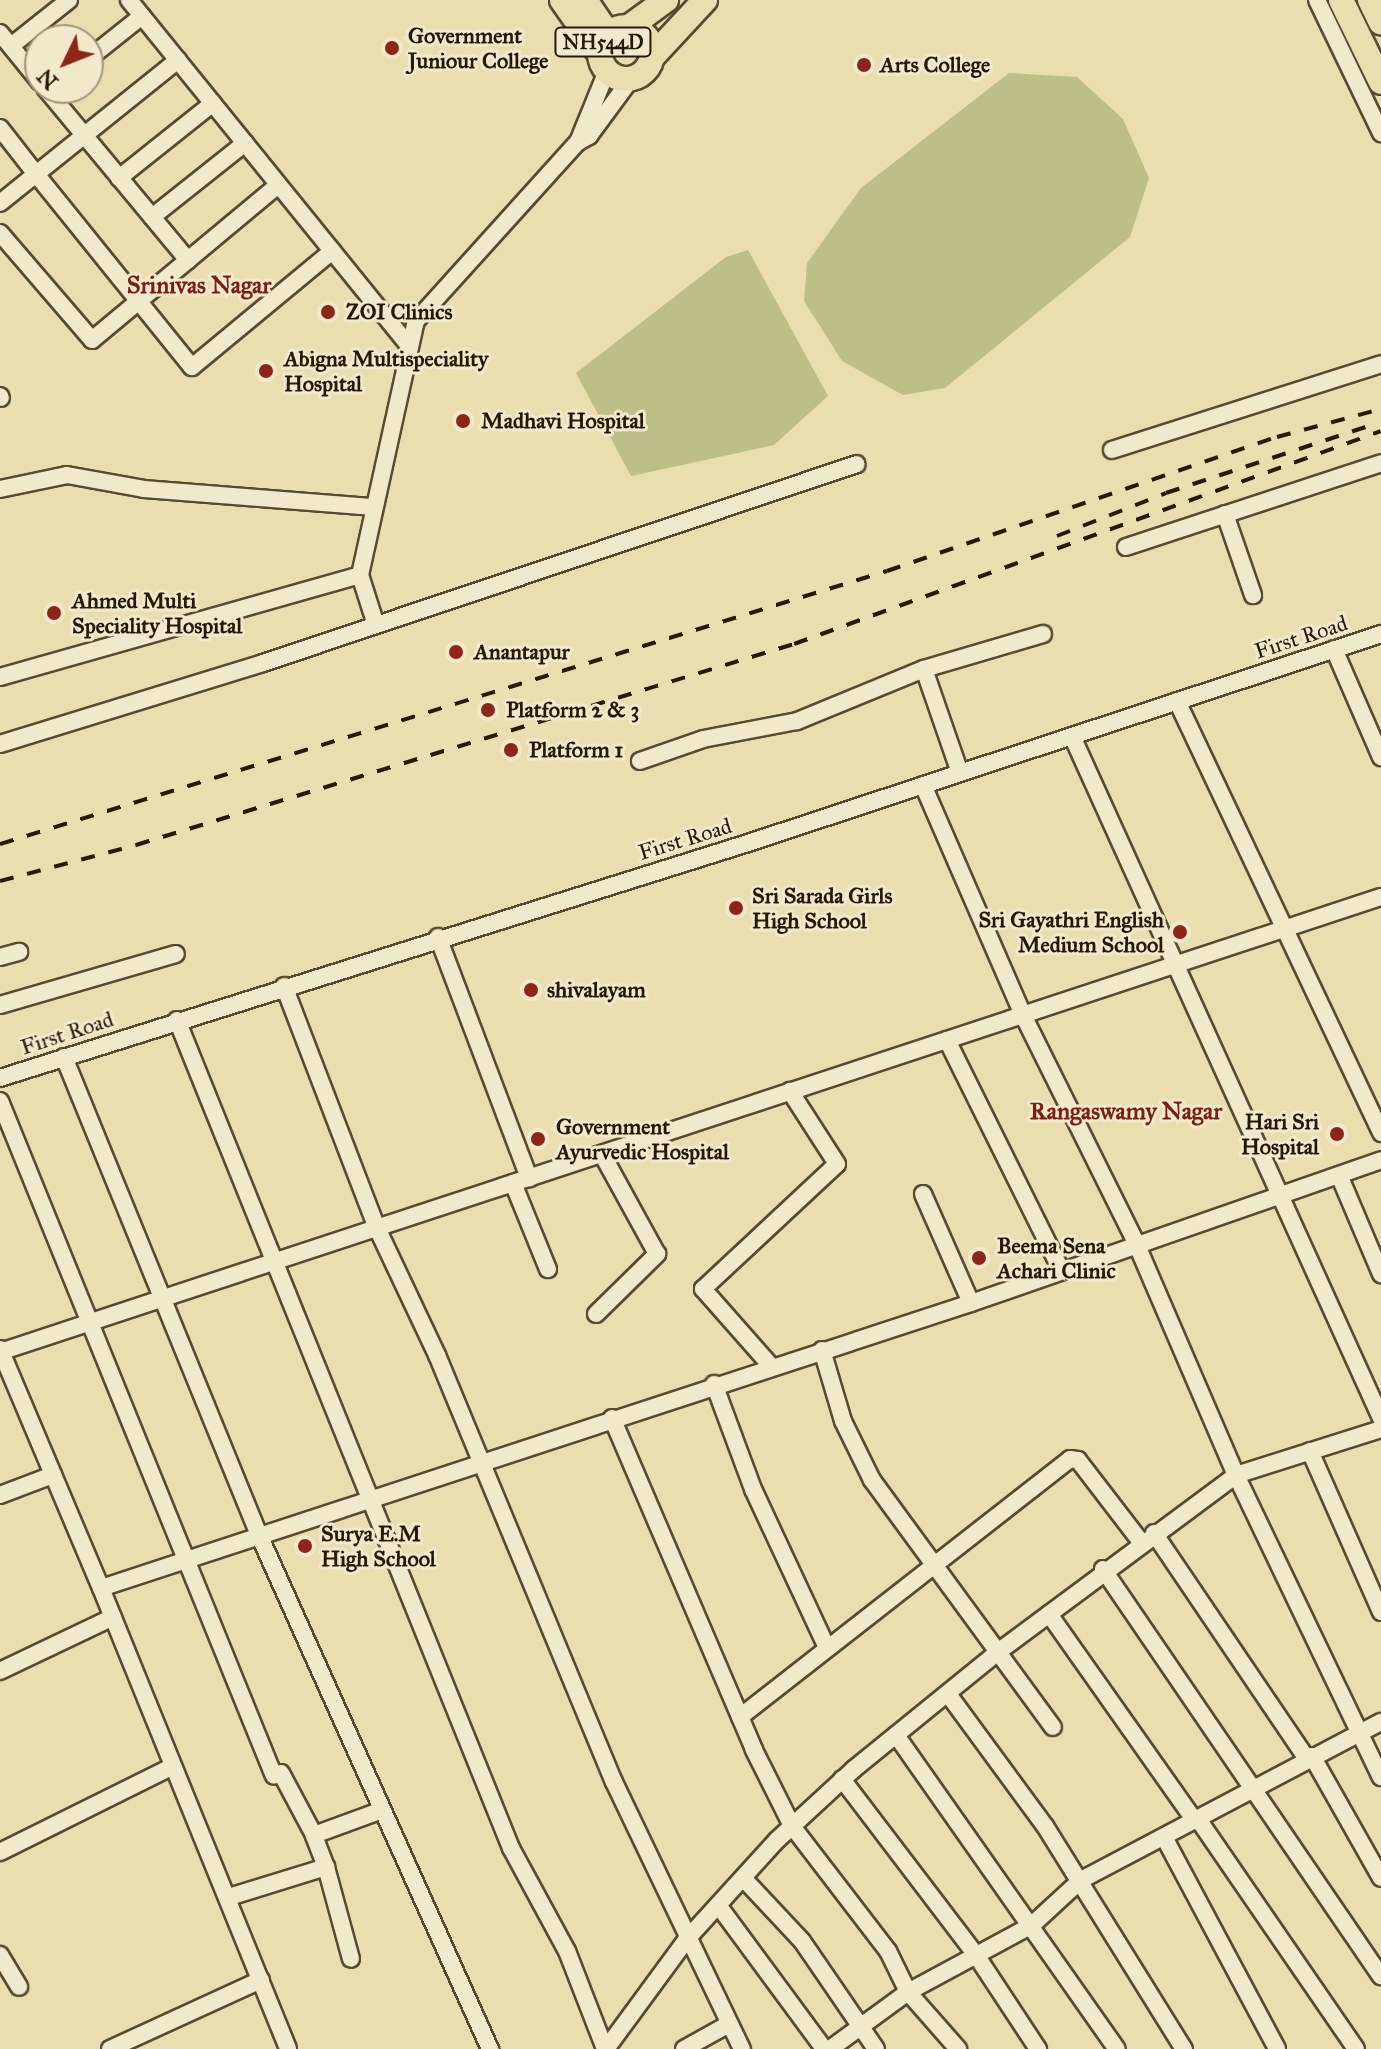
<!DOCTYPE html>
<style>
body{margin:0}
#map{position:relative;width:1381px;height:2049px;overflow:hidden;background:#eaddaf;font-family:"IM FELL Great Primer",serif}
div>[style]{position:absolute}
.green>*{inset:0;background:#bcbf87}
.roads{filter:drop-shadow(2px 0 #584a31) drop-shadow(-2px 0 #584a31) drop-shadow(0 2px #584a31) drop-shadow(0 -2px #584a31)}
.minor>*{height:16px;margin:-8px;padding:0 8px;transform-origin:8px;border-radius:8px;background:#f1e9cb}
.highway>*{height:24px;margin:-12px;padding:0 12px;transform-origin:12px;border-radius:12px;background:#eaddaf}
.highway>.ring{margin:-12px;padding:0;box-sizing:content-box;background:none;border:24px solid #eaddaf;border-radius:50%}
.rail>*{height:4px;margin-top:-2px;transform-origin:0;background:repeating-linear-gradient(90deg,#271907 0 14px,transparent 0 28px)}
.dots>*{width:22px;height:22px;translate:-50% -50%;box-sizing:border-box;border:4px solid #f1e9cb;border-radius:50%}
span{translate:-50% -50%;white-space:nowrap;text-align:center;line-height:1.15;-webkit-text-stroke:6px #f1e9cb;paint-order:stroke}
.shield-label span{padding:2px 6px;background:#f1e9cb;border:2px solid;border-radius:6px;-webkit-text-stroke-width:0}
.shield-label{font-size:20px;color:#271907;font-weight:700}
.poi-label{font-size:22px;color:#271907;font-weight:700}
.left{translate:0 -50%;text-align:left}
.right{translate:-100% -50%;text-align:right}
.street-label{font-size:22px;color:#271907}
.neighbourhood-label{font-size:24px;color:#7a1f14;font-weight:700}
.north{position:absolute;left:24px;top:24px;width:80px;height:80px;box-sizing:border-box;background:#f1e9cb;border:2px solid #a0967d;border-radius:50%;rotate:227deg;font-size:22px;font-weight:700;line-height:32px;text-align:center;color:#271907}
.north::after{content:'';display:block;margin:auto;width:28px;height:36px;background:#8f2418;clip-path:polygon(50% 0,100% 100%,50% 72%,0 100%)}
</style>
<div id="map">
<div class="green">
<div style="clip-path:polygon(1009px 73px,1077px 77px,1123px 119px,1149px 178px,1130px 237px,945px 388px,903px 395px,842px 361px,804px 301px,807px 263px,861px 188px)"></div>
<div style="clip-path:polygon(748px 250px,828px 396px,774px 445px,631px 476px,576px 373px,726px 257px)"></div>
</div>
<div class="roads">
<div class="minor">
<div style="left:129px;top:0;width:443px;rotate:51deg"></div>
<div style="left:1317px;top:0;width:148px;rotate:64.3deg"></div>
<div style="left:0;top:33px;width:63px;rotate:50.8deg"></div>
<div style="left:11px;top:46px;width:74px;rotate:-38.4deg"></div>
<div style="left:88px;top:59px;width:69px;rotate:-38.5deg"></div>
<div style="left:178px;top:60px;width:182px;rotate:141.2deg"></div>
<div style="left:36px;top:174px;width:248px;rotate:51.1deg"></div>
<div style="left:192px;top:367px;width:182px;rotate:-39.6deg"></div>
<div style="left:45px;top:88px;width:224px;rotate:50.3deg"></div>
<div style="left:0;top:128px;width:58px;rotate:52deg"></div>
<div style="left:36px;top:174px;width:46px;rotate:141.1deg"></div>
<div style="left:578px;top:142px;width:77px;rotate:-67.8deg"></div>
<div style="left:119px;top:178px;width:120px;rotate:-38.6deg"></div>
<div style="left:152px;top:217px;width:119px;rotate:-38.5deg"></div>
<div style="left:0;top:233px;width:141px;rotate:49.3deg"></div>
<div style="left:92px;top:340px;width:242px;rotate:-39.8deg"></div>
<div style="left:0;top:396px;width:2px;rotate:63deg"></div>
<div style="left:1112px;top:450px;width:282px;rotate:-17.7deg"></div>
<div style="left:0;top:489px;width:68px;rotate:-11.8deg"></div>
<div style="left:67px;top:475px;width:78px;rotate:10.3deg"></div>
<div style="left:144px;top:489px;width:231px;rotate:4.5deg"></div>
<div style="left:1225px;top:514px;width:86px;rotate:70.9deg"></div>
<div style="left:1126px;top:547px;width:268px;rotate:-18.2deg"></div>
<div style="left:360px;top:575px;width:52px;rotate:72.3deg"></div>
<div style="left:1334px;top:649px;width:118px;rotate:66.5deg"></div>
<div style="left:924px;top:669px;width:110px;rotate:70.9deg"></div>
<div style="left:0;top:677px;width:374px;rotate:-15.8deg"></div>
<div style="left:360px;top:575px;width:260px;rotate:-77.6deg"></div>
<div style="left:416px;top:321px;width:241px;rotate:-47.9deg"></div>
<div style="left:578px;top:142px;width:13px;rotate:-29deg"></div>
<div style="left:589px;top:136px;width:71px;rotate:-53.6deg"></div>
<div style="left:1177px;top:701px;width:478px;rotate:64.7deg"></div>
<div style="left:1072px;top:736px;width:749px;rotate:65.63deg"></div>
<div style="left:0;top:744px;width:275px;rotate:-17.1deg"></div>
<div style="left:263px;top:663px;width:626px;rotate:-18.52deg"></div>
<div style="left:640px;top:761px;width:67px;rotate:-19.2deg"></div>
<div style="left:703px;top:739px;width:96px;rotate:-10.8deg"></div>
<div style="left:797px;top:721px;width:137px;rotate:-22.3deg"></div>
<div style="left:924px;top:669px;width:124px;rotate:-16.4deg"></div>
<div style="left:923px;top:785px;width:251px;rotate:66.5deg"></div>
<div style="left:1023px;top:1015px;width:254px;rotate:63.6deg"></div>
<div style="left:1136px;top:1243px;width:253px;rotate:66.7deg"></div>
<div style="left:1236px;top:1475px;width:335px;rotate:64.4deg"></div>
<div style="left:438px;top:937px;width:258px;rotate:69.3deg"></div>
<div style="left:0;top:957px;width:20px;rotate:-15deg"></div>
<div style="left:284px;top:986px;width:259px;rotate:69deg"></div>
<div style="left:377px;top:1228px;width:140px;rotate:64.7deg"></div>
<div style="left:437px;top:1355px;width:462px;rotate:67.5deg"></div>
<div style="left:614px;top:1782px;width:296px;rotate:64.4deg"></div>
<div style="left:0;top:1005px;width:183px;rotate:-16.2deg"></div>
<div style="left:177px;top:1020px;width:893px;rotate:68.03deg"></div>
<div style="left:511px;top:1848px;width:117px;rotate:61.5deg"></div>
<div style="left:567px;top:1951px;width:105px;rotate:68.8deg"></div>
<div style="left:947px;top:1040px;width:257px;rotate:63.6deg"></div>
<div style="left:64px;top:1057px;width:516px;rotate:67.81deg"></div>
<div style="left:259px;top:1535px;width:564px;rotate:65.8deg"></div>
<div style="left:0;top:1078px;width:784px;rotate:-17.44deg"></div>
<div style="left:748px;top:843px;width:667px;rotate:-18.27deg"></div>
<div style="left:0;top:1101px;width:728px;rotate:67.91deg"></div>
<div style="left:1339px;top:1175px;width:108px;rotate:67deg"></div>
<div style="left:513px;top:1183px;width:93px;rotate:67.9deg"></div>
<div style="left:923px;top:1194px;width:119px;rotate:66.2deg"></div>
<div style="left:596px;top:1314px;width:86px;rotate:-44.5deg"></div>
<div style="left:657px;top:1254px;width:114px;rotate:-118.8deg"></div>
<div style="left:0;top:1349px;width:259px;rotate:67.1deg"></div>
<div style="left:101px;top:1588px;width:915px;rotate:-18.14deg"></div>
<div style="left:971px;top:1303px;width:434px;rotate:-19.2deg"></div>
<div style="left:822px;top:1350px;width:74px;rotate:73.5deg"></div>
<div style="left:843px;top:1421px;width:66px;rotate:63.8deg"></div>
<div style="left:872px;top:1480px;width:306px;rotate:53.8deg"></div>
<div style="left:0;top:1352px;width:1454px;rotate:-18.24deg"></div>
<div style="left:771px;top:1366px;width:103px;rotate:-131.4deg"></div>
<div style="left:703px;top:1289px;width:183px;rotate:-43deg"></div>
<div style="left:837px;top:1164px;width:87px;rotate:-122.8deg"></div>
<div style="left:714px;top:1384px;width:112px;rotate:69.6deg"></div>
<div style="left:753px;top:1489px;width:175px;rotate:65deg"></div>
<div style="left:612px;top:1418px;width:361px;rotate:66.8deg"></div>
<div style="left:754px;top:1750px;width:85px;rotate:63.4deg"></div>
<div style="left:792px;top:1826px;width:158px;rotate:52.5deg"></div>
<div style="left:888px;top:1951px;width:46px;rotate:64deg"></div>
<div style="left:908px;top:1992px;width:76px;rotate:48.7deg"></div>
<div style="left:1310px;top:1451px;width:176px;rotate:66.2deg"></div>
<div style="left:0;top:1495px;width:57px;rotate:-20.7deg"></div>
<div style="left:1154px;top:1533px;width:273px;rotate:55.9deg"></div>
<div style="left:1103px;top:1569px;width:493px;rotate:55.7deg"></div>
<div style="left:101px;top:1588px;width:497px;rotate:67.9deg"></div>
<div style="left:1049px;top:1614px;width:253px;rotate:54.8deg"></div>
<div style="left:0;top:1671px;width:125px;rotate:-25.5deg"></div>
<div style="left:948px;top:1694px;width:164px;rotate:53.7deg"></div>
<div style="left:1045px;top:1826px;width:263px;rotate:58.1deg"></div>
<div style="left:740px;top:1717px;width:419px;rotate:-38deg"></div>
<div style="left:1070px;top:1459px;width:8px;rotate:7deg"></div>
<div style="left:1078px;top:1460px;width:103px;rotate:52.5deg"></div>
<div style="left:896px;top:1735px;width:384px;rotate:54.9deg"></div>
<div style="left:1312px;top:1756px;width:140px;rotate:60.5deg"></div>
<div style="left:281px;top:1773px;width:70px;rotate:62deg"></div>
<div style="left:842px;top:1779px;width:221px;rotate:52.7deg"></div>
<div style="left:976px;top:1955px;width:113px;rotate:56.6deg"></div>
<div style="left:1198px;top:1819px;width:279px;rotate:55.5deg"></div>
<div style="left:1164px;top:1837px;width:240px;rotate:61.9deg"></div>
<div style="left:0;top:1852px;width:193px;rotate:-26.4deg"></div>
<div style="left:326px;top:1867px;width:95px;rotate:74.8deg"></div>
<div style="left:743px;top:1878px;width:86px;rotate:46.9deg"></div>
<div style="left:802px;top:1941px;width:131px;rotate:55.6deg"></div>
<div style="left:229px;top:1897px;width:102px;rotate:-17.2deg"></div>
<div style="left:326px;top:1867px;width:34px;rotate:-111deg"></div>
<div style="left:314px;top:1835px;width:72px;rotate:-20.2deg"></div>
<div style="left:718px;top:1905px;width:179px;rotate:53.6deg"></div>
<div style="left:0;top:1955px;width:37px;rotate:59deg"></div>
<div style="left:110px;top:2049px;width:166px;rotate:-24.6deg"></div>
<div style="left:606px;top:2049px;width:135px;rotate:-53.7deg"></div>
<div style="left:686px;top:1940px;width:135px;rotate:-47.7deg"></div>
<div style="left:777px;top:1840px;width:105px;rotate:-42.7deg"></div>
<div style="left:854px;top:1769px;width:186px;rotate:-39.1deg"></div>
<div style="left:998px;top:1652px;width:297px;rotate:-36.6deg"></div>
<div style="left:1236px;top:1475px;width:152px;rotate:-17.6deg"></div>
<div style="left:684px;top:2049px;width:51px;rotate:-29.1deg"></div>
<div style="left:830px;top:2049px;width:97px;rotate:-36.2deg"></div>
<div style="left:908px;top:1992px;width:141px;rotate:-28.4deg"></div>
<div style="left:1032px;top:1925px;width:67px;rotate:-42.6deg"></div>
<div style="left:1081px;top:1880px;width:339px;rotate:-27.8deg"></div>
</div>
<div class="highway">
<div style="left:562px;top:0;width:66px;rotate:54.9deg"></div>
<div style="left:585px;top:0;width:41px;rotate:55.9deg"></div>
<div style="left:1341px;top:0;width:91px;rotate:64deg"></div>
<div style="left:1370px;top:0;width:25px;rotate:64deg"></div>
<div class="ring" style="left:600px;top:27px;width:28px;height:28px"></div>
<div style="left:629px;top:27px;width:46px;rotate:-36.1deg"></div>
<div style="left:652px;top:57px;width:78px;rotate:-47.1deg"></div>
</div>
</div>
<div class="rail">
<div style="left:1057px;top:536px;width:117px;rotate:-21.5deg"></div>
<div style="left:1166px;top:493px;width:211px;rotate:-18.3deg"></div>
<div style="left:0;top:844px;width:928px;rotate:-17.11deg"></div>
<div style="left:887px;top:571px;width:412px;rotate:-19deg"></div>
<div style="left:1277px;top:437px;width:108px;rotate:-15.1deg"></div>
<div style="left:0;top:881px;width:141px;rotate:-14.8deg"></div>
<div style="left:136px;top:845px;width:688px;rotate:-16.99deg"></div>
<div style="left:794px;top:644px;width:624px;rotate:-19.94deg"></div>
</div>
<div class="dots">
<div style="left:392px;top:48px;background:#8f2418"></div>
<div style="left:864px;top:65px;background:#8f2418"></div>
<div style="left:328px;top:312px;background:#8f2418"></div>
<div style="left:266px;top:371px;background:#8f2418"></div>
<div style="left:463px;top:421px;background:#8f2418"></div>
<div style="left:54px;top:613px;background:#8f2418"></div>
<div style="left:456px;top:652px;background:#8f2418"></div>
<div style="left:488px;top:710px;background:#8f2418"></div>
<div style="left:511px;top:750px;background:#8f2418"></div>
<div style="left:736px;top:908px;background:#8f2418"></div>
<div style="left:1180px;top:932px;background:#8f2418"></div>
<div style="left:531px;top:990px;background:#8f2418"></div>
<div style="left:1337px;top:1134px;background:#8f2418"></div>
<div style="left:538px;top:1139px;background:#8f2418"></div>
<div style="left:979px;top:1258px;background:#8f2418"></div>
<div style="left:305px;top:1546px;background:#8f2418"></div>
</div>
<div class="shield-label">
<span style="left:603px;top:42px">NH544D</span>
</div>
<div class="poi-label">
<span class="left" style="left:408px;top:48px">Government<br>Juniour College</span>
<span class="left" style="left:880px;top:65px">Arts College</span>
<span class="left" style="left:346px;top:312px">ZOI Clinics</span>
<span class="left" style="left:284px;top:371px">Abigna Multispeciality<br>Hospital</span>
<span class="left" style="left:481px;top:421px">Madhavi Hospital</span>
<span class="left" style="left:72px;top:613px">Ahmed Multi<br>Speciality Hospital</span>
<span class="left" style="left:474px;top:652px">Anantapur</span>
<span class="left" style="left:506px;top:710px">Platform 2 &amp; 3</span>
<span class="left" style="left:529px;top:750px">Platform 1</span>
<span class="left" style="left:752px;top:908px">Sri Sarada Girls<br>High School</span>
<span class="right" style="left:1164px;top:932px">Sri Gayathri English<br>Medium School</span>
<span class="left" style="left:547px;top:990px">shivalayam</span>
<span class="right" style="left:1319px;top:1134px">Hari Sri<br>Hospital</span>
<span class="left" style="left:556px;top:1139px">Government<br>Ayurvedic Hospital</span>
<span class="left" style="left:997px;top:1258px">Beema Sena<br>Achari Clinic</span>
<span class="left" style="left:321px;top:1546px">Surya E.M<br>High School</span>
</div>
<div class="street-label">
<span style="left:1301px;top:637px;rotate:-18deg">First Road</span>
<span style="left:685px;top:839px;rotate:-17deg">First Road</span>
<span style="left:67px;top:1033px;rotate:-18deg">First Road</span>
</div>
<div class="neighbourhood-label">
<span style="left:199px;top:286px">Srinivas Nagar</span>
<span style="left:1126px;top:1112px">Rangaswamy Nagar</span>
</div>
<div class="north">N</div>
</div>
